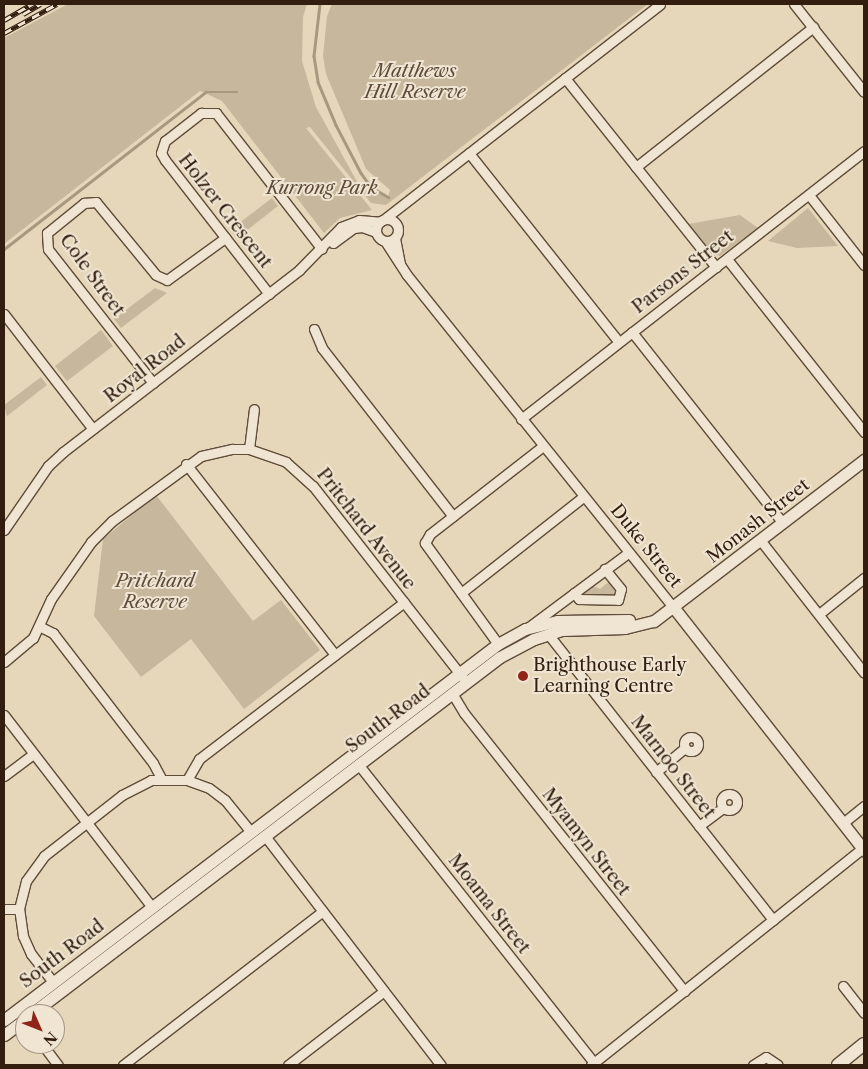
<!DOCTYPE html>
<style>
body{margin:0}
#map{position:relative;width:868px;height:1069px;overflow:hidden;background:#e6d7ba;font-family:"Libre Caslon Text",serif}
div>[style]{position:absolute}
.green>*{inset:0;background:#c7b79d}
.stream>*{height:2.5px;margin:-1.25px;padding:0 1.25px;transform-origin:1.25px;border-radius:1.25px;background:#a99880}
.roads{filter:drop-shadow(1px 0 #5f4c39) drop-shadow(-1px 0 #5f4c39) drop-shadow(0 1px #5f4c39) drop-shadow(0 -1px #5f4c39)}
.minor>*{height:9px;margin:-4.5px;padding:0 4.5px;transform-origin:4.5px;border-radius:4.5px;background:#efe5d2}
.minor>.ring{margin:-4.5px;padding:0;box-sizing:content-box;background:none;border:9px solid #efe5d2;border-radius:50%}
.tertiary>*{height:11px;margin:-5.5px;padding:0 5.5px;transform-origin:5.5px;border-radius:5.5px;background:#efe5d2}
.secondary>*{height:12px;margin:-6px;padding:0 6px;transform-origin:6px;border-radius:6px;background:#efe5d2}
.rail>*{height:4.5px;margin-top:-2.25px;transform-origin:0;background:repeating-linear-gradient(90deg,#efe5d2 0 8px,#321d0e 0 16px);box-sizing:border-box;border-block:1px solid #321d0e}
.dots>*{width:14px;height:14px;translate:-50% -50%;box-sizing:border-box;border:2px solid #efe5d2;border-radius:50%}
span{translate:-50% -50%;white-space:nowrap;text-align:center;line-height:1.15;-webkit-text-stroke:4px #efe5d2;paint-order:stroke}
.park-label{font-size:18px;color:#5f4b39;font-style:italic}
.street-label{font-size:18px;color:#321d0e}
.poi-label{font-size:18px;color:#321d0e}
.left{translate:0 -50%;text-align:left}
.frame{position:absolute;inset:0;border:5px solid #321d0e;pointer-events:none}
.north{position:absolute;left:15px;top:1004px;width:50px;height:50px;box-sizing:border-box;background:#efe5d2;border:1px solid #a39584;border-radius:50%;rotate:134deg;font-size:14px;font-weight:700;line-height:20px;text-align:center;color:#321d0e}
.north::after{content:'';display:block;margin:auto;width:18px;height:22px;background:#8f2418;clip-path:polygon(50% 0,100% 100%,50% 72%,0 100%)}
</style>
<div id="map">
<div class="green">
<div style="clip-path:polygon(68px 4px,307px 4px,303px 17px,302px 61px,316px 107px,361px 189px,388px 197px,390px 190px,366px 169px,326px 74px,323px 56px,327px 16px,332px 4px,648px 4px,386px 205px,371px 203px,310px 127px,306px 128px,372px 210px,340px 218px,324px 233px,222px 101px,200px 91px,4px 244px,4px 38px)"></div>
<div style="clip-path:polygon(272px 198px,278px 206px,237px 238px,230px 230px)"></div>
<div style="clip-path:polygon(808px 208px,838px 246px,797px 248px,768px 241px)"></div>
<div style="clip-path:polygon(740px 215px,758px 228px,720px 256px,713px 254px,688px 224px)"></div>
<div style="clip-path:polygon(155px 288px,167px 293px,121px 328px,114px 319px)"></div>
<div style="clip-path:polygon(101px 330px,113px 346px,67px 381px,55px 366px)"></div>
<div style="clip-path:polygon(41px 377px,47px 385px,7px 416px,4px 405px)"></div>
<div style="clip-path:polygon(156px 495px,253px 621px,281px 600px,320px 650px,244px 709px,191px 639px,141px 677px,94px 616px,103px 539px)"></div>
<div style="clip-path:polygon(611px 580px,617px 587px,616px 597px,582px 597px,580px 592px,591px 585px,600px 589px)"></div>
</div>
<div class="stream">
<div style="left:320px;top:4px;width:52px;rotate:96.6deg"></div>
<div style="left:314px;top:56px;width:26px;rotate:81deg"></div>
<div style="left:318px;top:82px;width:47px;rotate:67.3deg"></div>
<div style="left:336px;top:125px;width:54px;rotate:62.5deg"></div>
<div style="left:361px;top:173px;width:17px;rotate:54deg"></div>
<div style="left:371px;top:187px;width:20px;rotate:30deg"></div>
<div style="left:4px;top:249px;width:256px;rotate:-37.9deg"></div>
<div style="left:206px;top:92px;width:31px"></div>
</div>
<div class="roads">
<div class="minor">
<div style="left:794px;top:4px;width:112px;rotate:51.5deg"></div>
<div style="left:565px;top:78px;width:242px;rotate:51.4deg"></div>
<div style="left:469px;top:153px;width:241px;rotate:51.6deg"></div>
<div style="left:636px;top:167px;width:226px;rotate:-38.3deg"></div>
<div style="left:809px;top:195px;width:89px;rotate:51.8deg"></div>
<div class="ring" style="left:376px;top:219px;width:13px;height:13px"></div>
<div style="left:383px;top:220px;width:351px;rotate:-37.9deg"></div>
<div style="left:395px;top:238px;width:26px;rotate:79deg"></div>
<div style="left:385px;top:241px;width:40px;rotate:57.1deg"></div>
<div style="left:407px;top:275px;width:427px;rotate:51.3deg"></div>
<div style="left:333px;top:243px;width:26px;rotate:-36deg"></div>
<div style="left:354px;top:228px;width:8px;rotate:-7deg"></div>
<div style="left:362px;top:227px;width:15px;rotate:20deg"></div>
<div style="left:727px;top:259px;width:221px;rotate:51.6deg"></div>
<div style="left:269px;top:294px;width:170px;rotate:-127.8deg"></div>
<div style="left:165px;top:160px;width:8px;rotate:-120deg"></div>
<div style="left:161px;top:153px;width:13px;rotate:-72deg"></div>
<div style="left:165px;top:141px;width:46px;rotate:-37.9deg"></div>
<div style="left:201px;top:113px;width:15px"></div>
<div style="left:216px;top:113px;width:172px;rotate:52.1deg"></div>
<div style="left:4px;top:314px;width:145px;rotate:52.3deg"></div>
<div style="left:314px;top:329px;width:21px;rotate:67deg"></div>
<div style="left:322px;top:348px;width:213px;rotate:52.1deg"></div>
<div style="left:632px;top:332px;width:243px;rotate:51.7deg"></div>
<div style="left:153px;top:383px;width:170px;rotate:-128.1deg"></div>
<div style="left:48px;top:249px;width:16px;rotate:-94deg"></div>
<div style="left:47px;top:233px;width:48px;rotate:-39deg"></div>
<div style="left:84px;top:203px;width:12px;rotate:-5deg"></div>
<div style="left:96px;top:202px;width:94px;rotate:50.6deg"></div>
<div style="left:156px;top:275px;width:12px;rotate:24deg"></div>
<div style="left:167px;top:280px;width:72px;rotate:-35.9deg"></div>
<div style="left:521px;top:419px;width:435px;rotate:-38deg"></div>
<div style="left:249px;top:449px;width:40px;rotate:-82.9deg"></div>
<div style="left:186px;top:464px;width:242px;rotate:52deg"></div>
<div style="left:4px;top:530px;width:78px;rotate:-55.5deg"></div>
<div style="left:48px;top:466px;width:21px;rotate:-43deg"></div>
<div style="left:63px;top:452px;width:298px;rotate:-37.6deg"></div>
<div style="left:299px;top:270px;width:60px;rotate:-45.7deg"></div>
<div style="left:341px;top:227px;width:19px;rotate:-21deg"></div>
<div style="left:359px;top:220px;width:21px;rotate:5deg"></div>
<div style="left:761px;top:541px;width:167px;rotate:52deg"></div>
<div style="left:461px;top:593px;width:155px;rotate:-38.2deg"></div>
<div style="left:574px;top:593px;width:8px;rotate:50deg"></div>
<div style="left:579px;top:599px;width:39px;rotate:1deg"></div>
<div style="left:618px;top:600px;width:11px;rotate:-75deg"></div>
<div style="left:621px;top:589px;width:26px;rotate:-129deg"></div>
<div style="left:819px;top:614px;width:58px;rotate:-38.7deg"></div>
<div style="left:39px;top:626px;width:16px;rotate:27deg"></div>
<div style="left:53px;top:633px;width:164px;rotate:52.4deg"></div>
<div style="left:153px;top:763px;width:17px;rotate:62deg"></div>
<div style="left:526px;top:629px;width:127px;rotate:-36.7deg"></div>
<div style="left:548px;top:634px;width:364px;rotate:51.8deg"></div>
<div style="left:498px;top:644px;width:125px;rotate:-125.9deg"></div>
<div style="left:425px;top:543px;width:10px;rotate:-61deg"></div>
<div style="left:430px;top:534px;width:143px;rotate:-37.9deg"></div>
<div style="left:4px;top:662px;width:38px;rotate:-40deg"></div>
<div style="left:33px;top:638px;width:43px;rotate:-65.2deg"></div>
<div style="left:51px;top:599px;width:70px;rotate:-54.9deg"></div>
<div style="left:91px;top:542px;width:30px;rotate:-45deg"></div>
<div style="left:112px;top:521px;width:110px;rotate:-36.1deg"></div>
<div style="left:201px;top:456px;width:32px;rotate:-13deg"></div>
<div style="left:232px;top:449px;width:17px"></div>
<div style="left:249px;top:449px;width:39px;rotate:19deg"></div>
<div style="left:286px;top:462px;width:36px;rotate:42deg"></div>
<div style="left:313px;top:486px;width:244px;rotate:52deg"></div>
<div style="left:452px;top:693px;width:23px;rotate:59deg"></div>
<div style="left:464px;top:713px;width:355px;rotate:51.6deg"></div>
<div style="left:4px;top:715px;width:242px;rotate:52.4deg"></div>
<div class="ring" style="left:684px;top:737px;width:5px;height:5px"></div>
<div style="left:358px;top:764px;width:381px;rotate:51.7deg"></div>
<div style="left:656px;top:772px;width:38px;rotate:-40deg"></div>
<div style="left:4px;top:776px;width:36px;rotate:-37deg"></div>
<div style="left:187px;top:780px;width:24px;rotate:-60deg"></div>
<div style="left:199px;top:759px;width:258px;rotate:-37.4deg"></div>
<div class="ring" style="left:721px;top:794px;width:7px;height:7px"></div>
<div style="left:843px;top:823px;width:27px;rotate:-39deg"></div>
<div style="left:699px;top:826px;width:30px;rotate:-37deg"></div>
<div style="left:265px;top:836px;width:289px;rotate:52.5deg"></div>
<div style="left:4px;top:909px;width:15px"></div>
<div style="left:53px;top:982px;width:36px;rotate:-128deg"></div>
<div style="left:31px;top:954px;width:20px;rotate:-114deg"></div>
<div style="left:23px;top:936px;width:27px;rotate:-98deg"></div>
<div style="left:19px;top:909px;width:29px;rotate:-76deg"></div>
<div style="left:26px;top:881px;width:31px;rotate:-54deg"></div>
<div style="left:44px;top:856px;width:99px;rotate:-38deg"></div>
<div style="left:122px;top:795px;width:33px;rotate:-27deg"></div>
<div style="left:151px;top:780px;width:36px"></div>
<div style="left:187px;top:780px;width:23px;rotate:20deg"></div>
<div style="left:209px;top:788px;width:20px;rotate:37deg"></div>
<div style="left:225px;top:800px;width:41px;rotate:50.9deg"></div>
<div style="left:843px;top:986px;width:34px;rotate:52deg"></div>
<div style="left:42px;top:1044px;width:26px;rotate:53deg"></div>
<div style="left:123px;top:1065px;width:252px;rotate:-37.6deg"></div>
<div style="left:288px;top:1065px;width:121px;rotate:-37.6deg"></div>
<div style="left:591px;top:1065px;width:348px;rotate:-38.6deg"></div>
<div style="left:753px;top:1065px;width:15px;rotate:-32deg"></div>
<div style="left:766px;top:1057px;width:14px;rotate:34deg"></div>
</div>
<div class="tertiary">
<div style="left:674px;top:608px;width:308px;rotate:51.9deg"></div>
<div style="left:31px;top:1014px;width:589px;rotate:-37.28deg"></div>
<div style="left:500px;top:657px;width:38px;rotate:-28deg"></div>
<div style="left:534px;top:639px;width:29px;rotate:-18deg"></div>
<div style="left:562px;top:630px;width:63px;rotate:-1.8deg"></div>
<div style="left:625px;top:628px;width:30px;rotate:-14deg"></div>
<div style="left:654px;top:621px;width:265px;rotate:-37.5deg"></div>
<div style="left:4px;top:1020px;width:621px;rotate:-37.28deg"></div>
<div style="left:498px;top:644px;width:31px;rotate:-29deg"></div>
<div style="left:525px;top:629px;width:33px;rotate:-14deg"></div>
<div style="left:557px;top:621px;width:72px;rotate:-0.8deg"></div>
<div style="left:4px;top:1035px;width:26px;rotate:-37deg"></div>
</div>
<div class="secondary">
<div style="left:838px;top:1065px;width:33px;rotate:-39deg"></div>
</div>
</div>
<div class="rail">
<div style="left:23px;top:14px;width:20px;rotate:-30deg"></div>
<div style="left:4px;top:20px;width:28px;rotate:-30deg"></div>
<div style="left:4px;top:33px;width:60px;rotate:-28.7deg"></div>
</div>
<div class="dots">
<div style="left:523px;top:676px;background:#8f2418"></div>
</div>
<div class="park-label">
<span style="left:415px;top:82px">Matthews<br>Hill Reserve</span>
<span style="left:322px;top:188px">Kurrong Park</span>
<span style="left:155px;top:592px">Pritchard<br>Reserve</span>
</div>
<div class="street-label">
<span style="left:225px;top:211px;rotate:52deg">Holzer Crescent</span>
<span style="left:683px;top:272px;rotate:-38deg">Parsons Street</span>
<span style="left:92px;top:275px;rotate:54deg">Cole Street</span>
<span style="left:145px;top:369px;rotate:-38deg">Royal Road</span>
<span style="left:758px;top:521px;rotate:-38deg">Monash Street</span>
<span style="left:366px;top:529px;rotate:52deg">Pritchard Avenue</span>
<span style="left:646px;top:546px;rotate:51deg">Duke Street</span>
<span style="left:388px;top:719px;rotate:-37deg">South Road</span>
<span style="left:673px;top:767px;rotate:52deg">Marnoo Street</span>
<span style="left:586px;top:842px;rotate:52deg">Myamyn Street</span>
<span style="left:489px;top:904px;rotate:52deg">Moama Street</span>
<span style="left:62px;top:954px;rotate:-37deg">South Road</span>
</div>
<div class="poi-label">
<span class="left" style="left:533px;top:676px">Brighthouse Early<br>Learning Centre</span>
</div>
<div class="frame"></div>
<div class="north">N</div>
</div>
